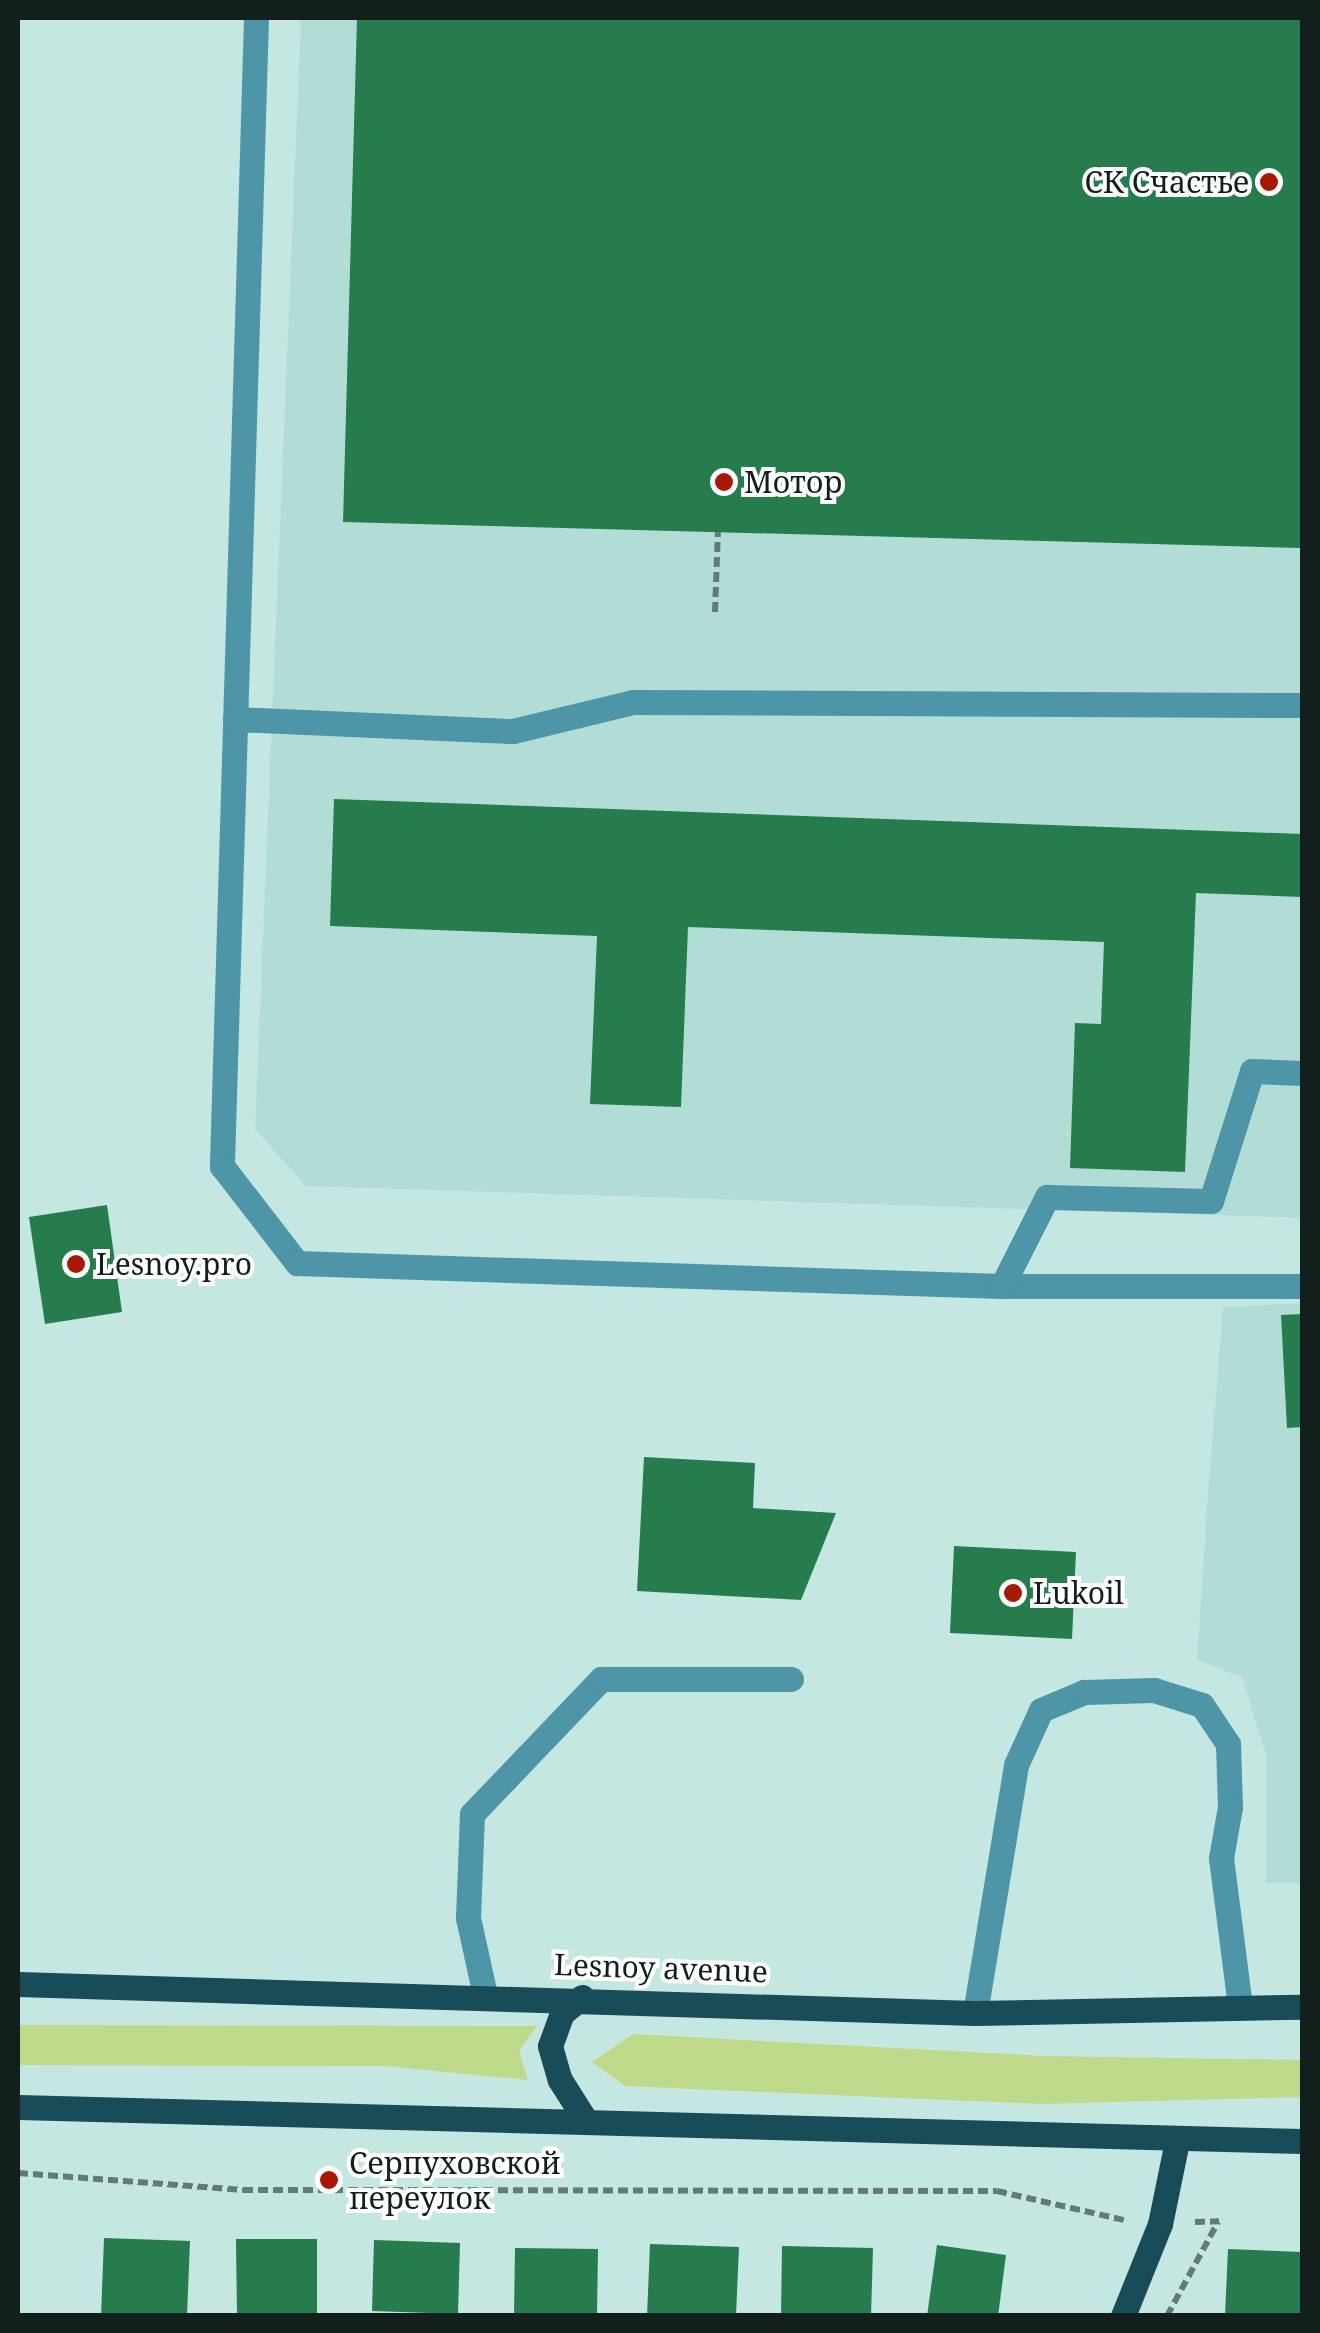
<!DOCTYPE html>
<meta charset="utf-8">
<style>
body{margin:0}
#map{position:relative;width:1320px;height:2333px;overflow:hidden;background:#c5e7e2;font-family:"Noto Serif",serif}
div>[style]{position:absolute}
.built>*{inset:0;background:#b2ddd7}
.green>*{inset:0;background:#bed98a}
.building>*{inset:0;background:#267c4c}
.path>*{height:6px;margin-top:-3px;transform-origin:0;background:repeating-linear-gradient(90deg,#647a77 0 10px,transparent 0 15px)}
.minor>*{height:25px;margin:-12.5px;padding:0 12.5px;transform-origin:12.5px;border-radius:12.5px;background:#4d95a7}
.major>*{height:25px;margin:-12.5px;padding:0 12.5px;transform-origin:12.5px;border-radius:12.5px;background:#174c58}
.dots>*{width:28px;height:28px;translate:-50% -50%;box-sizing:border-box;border:5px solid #fff;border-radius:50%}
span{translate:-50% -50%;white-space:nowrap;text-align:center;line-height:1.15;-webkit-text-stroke:8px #fff;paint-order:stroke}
.poi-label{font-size:30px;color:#121f1d}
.right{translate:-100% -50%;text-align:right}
.left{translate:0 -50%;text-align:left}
.street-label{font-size:30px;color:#121f1d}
.frame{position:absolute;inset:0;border:20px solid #121f1d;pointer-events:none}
</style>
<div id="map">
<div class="built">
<div style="clip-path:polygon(301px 18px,1302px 18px,1302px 1218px,306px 1186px,255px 1129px)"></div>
<div style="clip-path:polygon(1302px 1303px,1302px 1883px,1266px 1883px,1266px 1754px,1242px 1677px,1197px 1660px,1208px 1492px,1223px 1307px)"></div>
</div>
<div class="green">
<div style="clip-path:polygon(18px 2025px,537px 2026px,519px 2051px,528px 2080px,385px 2066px,18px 2065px)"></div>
<div style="clip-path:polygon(633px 2034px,1044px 2056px,1302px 2060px,1302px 2097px,1042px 2104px,625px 2086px,592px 2062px)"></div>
</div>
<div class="building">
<div style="clip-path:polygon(357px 18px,1302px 18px,1302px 548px,343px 522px)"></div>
<div style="clip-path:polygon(334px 799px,1302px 834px,1302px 897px,1196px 893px,1185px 1172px,1070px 1168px,1075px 1023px,1101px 1024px,1104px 942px,688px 927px,681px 1107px,590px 1104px,597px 936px,330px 926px)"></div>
<div style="clip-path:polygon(107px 1205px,122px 1312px,45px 1324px,29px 1217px)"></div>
<div style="clip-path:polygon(1302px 1314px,1302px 1427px,1287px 1428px,1281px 1315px)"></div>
<div style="clip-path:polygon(644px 1457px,755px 1463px,753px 1508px,836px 1513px,801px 1600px,637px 1591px)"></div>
<div style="clip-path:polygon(954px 1546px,1076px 1552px,1072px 1639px,950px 1633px)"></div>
<div style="clip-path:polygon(104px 2238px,190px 2241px,187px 2316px,101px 2316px)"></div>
<div style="clip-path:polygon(236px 2239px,317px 2239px,317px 2316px,237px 2316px)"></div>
<div style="clip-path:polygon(374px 2240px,460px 2243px,458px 2314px,372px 2311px)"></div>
<div style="clip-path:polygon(650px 2244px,739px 2247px,736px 2316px,647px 2316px)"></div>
<div style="clip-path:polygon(937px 2245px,1006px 2255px,998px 2316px,927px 2316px)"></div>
<div style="clip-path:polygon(782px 2246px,873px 2248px,871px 2316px,781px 2316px)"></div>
<div style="clip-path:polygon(515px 2248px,598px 2249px,597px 2316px,514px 2316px)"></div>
<div style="clip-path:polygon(1228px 2249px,1302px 2252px,1302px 2316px,1225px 2316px)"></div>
</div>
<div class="path">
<div style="left:715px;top:612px;width:80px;rotate:-87.9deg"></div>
<div style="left:18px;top:2173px;width:226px;rotate:4.3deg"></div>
<div style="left:243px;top:2190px;width:754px;rotate:0.08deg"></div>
<div style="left:997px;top:2191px;width:134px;rotate:12.9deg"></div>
<div style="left:1195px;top:2222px;width:24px;rotate:-2deg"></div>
<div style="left:1167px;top:2316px;width:107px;rotate:-61.5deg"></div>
</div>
<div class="minor">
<div style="left:256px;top:18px;width:1149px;rotate:91.7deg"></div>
<div style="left:222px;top:1166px;width:123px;rotate:52.3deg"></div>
<div style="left:297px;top:1263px;width:705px;rotate:1.87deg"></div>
<div style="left:1002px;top:1286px;width:300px"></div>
<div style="left:235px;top:719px;width:278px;rotate:2.5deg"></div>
<div style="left:513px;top:731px;width:123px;rotate:-13.6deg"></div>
<div style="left:633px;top:702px;width:669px;rotate:0.26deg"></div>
<div style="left:1002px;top:1286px;width:100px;rotate:-63.2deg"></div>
<div style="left:1047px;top:1197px;width:164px;rotate:1.4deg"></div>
<div style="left:1211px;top:1201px;width:136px;rotate:-72.5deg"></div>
<div style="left:1252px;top:1071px;width:50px;rotate:2.3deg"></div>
<div style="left:485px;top:1995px;width:79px;rotate:-102.4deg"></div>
<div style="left:468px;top:1918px;width:104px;rotate:-87.8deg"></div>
<div style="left:472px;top:1814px;width:187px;rotate:-46.3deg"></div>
<div style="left:601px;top:1679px;width:190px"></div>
<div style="left:975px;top:2013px;width:251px;rotate:-80.6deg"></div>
<div style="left:1016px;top:1765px;width:60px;rotate:-65.6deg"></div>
<div style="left:1041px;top:1710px;width:47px;rotate:-22.7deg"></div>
<div style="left:1084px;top:1692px;width:70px;rotate:-1.6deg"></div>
<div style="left:1154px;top:1690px;width:50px;rotate:17.4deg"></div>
<div style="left:1202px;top:1705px;width:47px;rotate:56.3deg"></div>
<div style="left:1228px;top:1744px;width:63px;rotate:88.2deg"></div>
<div style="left:1230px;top:1807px;width:52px;rotate:100deg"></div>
<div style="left:1221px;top:1858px;width:150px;rotate:82.7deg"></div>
</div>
<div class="major">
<div style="left:18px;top:1984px;width:957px;rotate:1.74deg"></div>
<div style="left:975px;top:2013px;width:327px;rotate:-1.1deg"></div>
<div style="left:582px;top:1997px;width:26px;rotate:141deg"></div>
<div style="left:562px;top:2013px;width:35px;rotate:110deg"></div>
<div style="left:550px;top:2046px;width:35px;rotate:74deg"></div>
<div style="left:560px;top:2080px;width:49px;rotate:57.6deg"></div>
<div style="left:18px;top:2107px;width:1284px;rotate:1.52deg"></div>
<div style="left:1123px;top:2316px;width:99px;rotate:-68.1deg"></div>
<div style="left:1160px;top:2224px;width:85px;rotate:-78.4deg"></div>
</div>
<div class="dots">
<div style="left:1269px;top:182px;background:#a91805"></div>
<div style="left:724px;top:482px;background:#a91805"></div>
<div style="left:76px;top:1264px;background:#a91805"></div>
<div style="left:1013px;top:1593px;background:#a91805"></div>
<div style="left:329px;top:2180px;background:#a91805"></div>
</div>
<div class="poi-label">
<span class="right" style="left:1249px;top:182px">СК Счастье</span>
<span class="left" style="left:744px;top:482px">Мотор</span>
<span class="left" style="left:96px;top:1264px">Lesnoy.pro</span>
<span class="left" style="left:1033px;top:1593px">Lukoil</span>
<span class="left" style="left:349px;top:2180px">Серпуховской<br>переулок</span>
</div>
<div class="street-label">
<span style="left:661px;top:1968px;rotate:2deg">Lesnoy avenue</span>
</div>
<div class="frame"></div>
</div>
